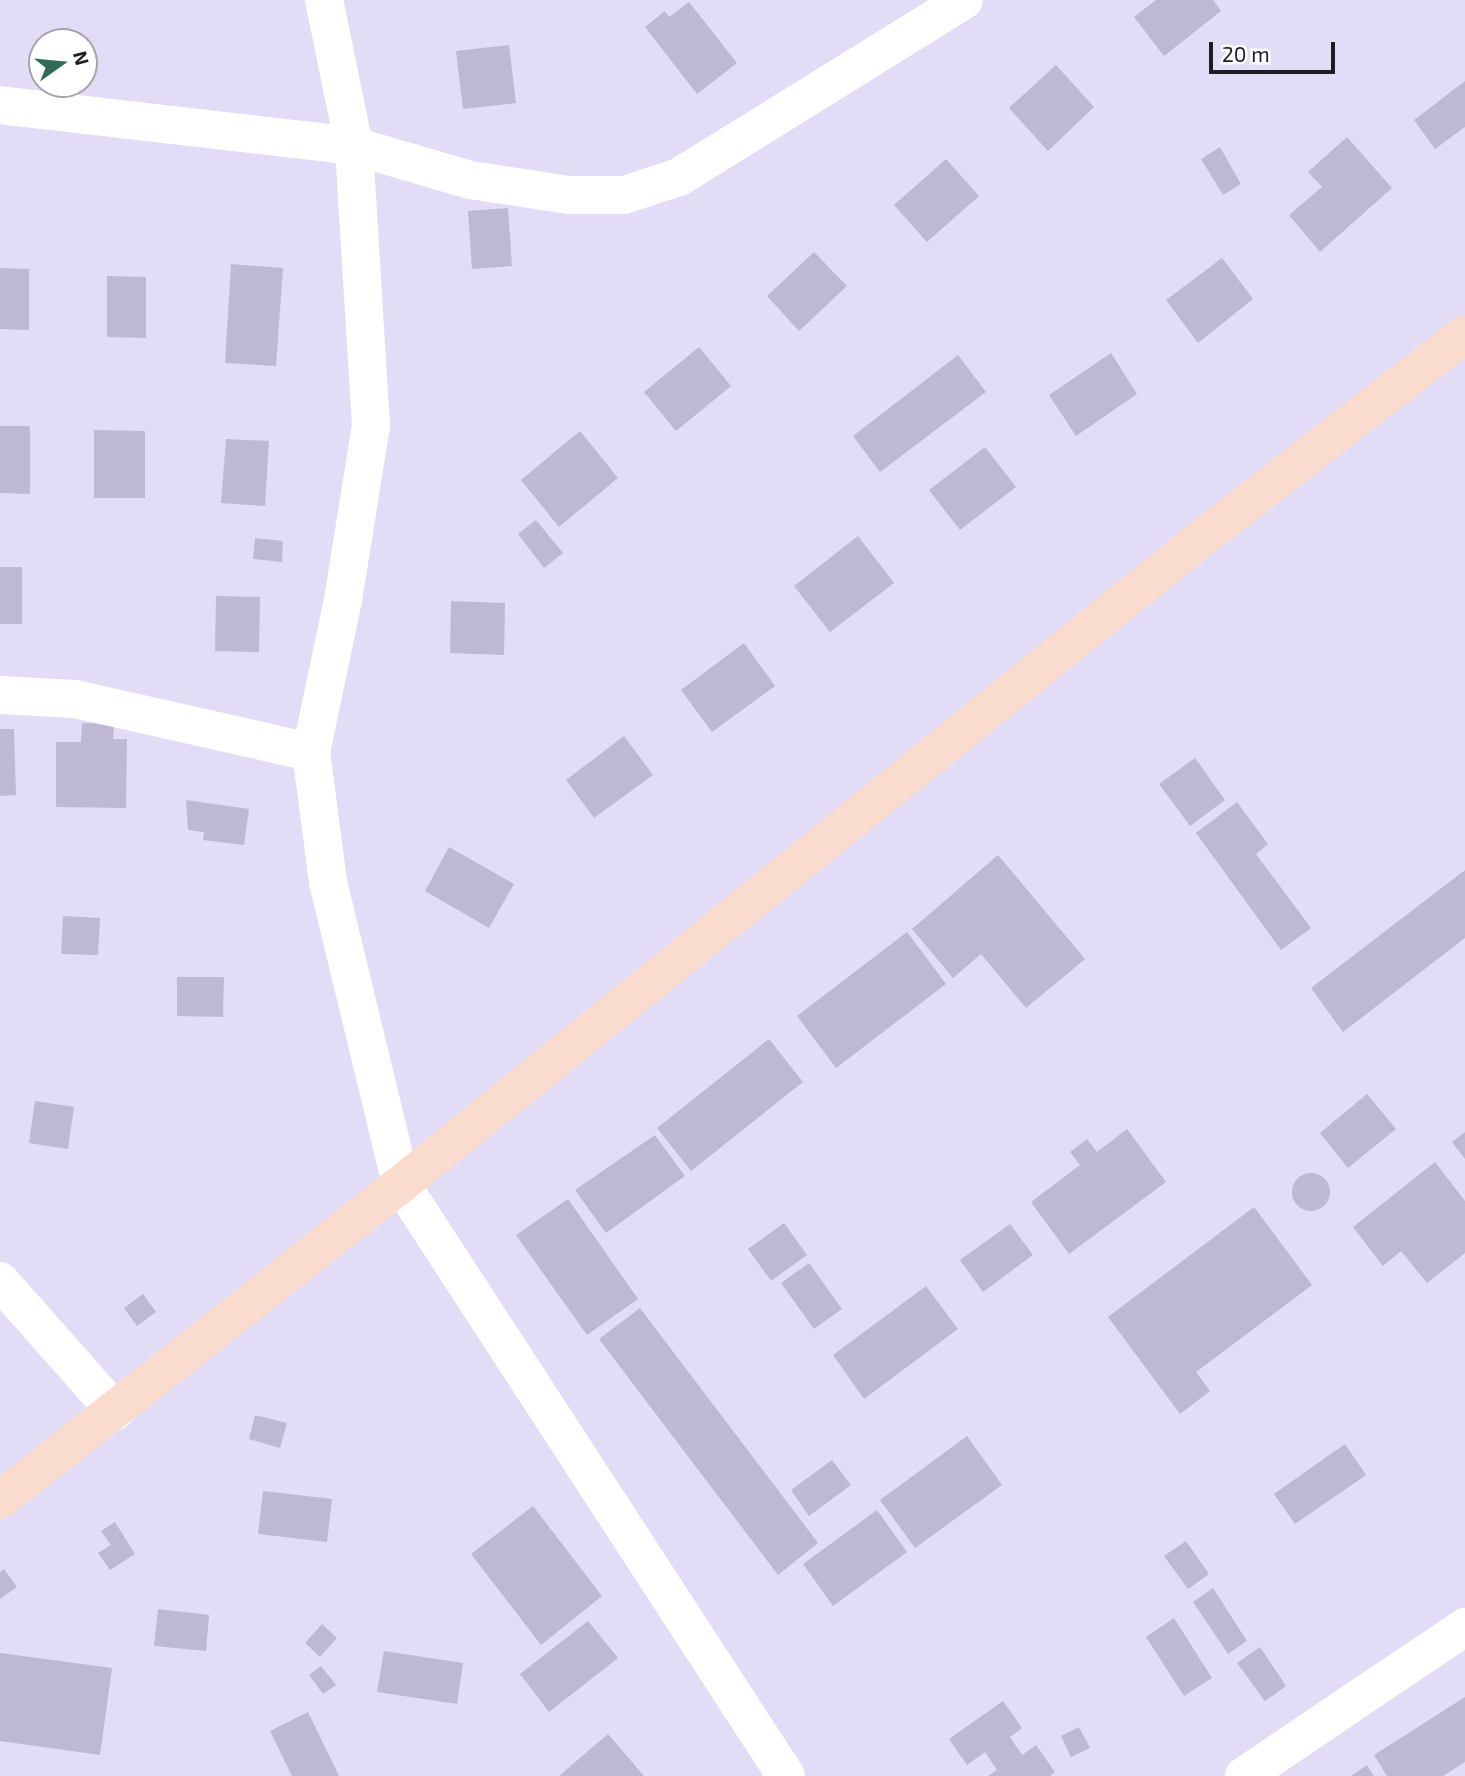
<!DOCTYPE html>
<style>
body{margin:0}
#map{position:relative;width:1465px;height:1776px;overflow:hidden;background:#e2dcf7;font-family:"Exo 2",sans-serif}
div>[style]{position:absolute}
.building>*{inset:0;background:#beb8d2}
.round{border-radius:50%}
.street>*{height:38px;margin:-19px;padding:0 19px;transform-origin:19px;border-radius:19px;background:#fff}
.primary>*{height:38px;margin:-19px;padding:0 19px;transform-origin:19px;border-radius:19px;background:#fadcce}
span{translate:-50% -50%;white-space:nowrap;text-align:center;line-height:1.15;-webkit-text-stroke:5px #fff;paint-order:stroke}
.north{position:absolute;left:28px;top:28px;width:70px;height:70px;box-sizing:border-box;background:#fff;border:2px solid #a5a4a8;border-radius:50%;rotate:75deg;font-size:19px;font-weight:700;line-height:28px;text-align:center;color:#1e1b25}
.north::after{content:'';display:block;margin:auto;width:24px;height:32px;background:#316c56;clip-path:polygon(50% 0,100% 100%,50% 72%,0 100%)}
.scale{position:absolute;left:1209px;top:42px;width:126px;height:32px;box-sizing:border-box;border:4px solid #1e1b25;border-top:0;padding-left:9px;font-size:21px;line-height:24px;white-space:nowrap;color:#1e1b25;-webkit-text-stroke:5px #fff;paint-order:stroke}
</style>
<div id="map">
<div class="building">
<div style="clip-path:polygon(1156px 0,1213px 0,1221px 11px,1164px 56px,1134px 17px)"></div>
<div style="clip-path:polygon(689px 2px,737px 63px,697px 94px,645px 27px,665px 11px,669px 17px)"></div>
<div style="clip-path:polygon(509px 45px,516px 103px,463px 109px,456px 51px)"></div>
<div style="clip-path:polygon(1056px 65px,1094px 107px,1048px 151px,1009px 108px)"></div>
<div style="clip-path:polygon(1465px 81px,1465px 127px,1435px 149px,1414px 120px)"></div>
<div style="clip-path:polygon(1347px 137px,1392px 188px,1320px 252px,1289px 215px,1322px 187px,1308px 172px)"></div>
<div style="clip-path:polygon(1220px 147px,1241px 184px,1223px 195px,1201px 159px)"></div>
<div style="clip-path:polygon(946px 159px,979px 196px,927px 242px,894px 205px)"></div>
<div style="clip-path:polygon(508px 208px,512px 266px,472px 269px,468px 211px)"></div>
<div style="clip-path:polygon(814px 252px,847px 286px,799px 331px,767px 296px)"></div>
<div style="clip-path:polygon(1222px 258px,1253px 299px,1198px 343px,1166px 300px)"></div>
<div style="clip-path:polygon(231px 264px,283px 268px,276px 366px,225px 363px)"></div>
<div style="clip-path:polygon(0 268px,29px 269px,29px 330px,0 329px)"></div>
<div style="clip-path:polygon(107px 276px,146px 277px,146px 338px,107px 337px)"></div>
<div style="clip-path:polygon(699px 347px,731px 386px,676px 431px,644px 392px)"></div>
<div style="clip-path:polygon(1111px 353px,1137px 394px,1076px 436px,1049px 395px)"></div>
<div style="clip-path:polygon(958px 355px,986px 392px,880px 472px,853px 436px)"></div>
<div style="clip-path:polygon(0 426px,30px 426px,30px 494px,0 493px)"></div>
<div style="clip-path:polygon(94px 430px,145px 431px,145px 498px,94px 498px)"></div>
<div style="clip-path:polygon(580px 431px,618px 478px,559px 527px,521px 480px)"></div>
<div style="clip-path:polygon(226px 439px,269px 441px,265px 506px,221px 503px)"></div>
<div style="clip-path:polygon(985px 447px,1016px 487px,960px 530px,929px 490px)"></div>
<div style="clip-path:polygon(536px 520px,563px 553px,544px 568px,518px 534px)"></div>
<div style="clip-path:polygon(858px 536px,894px 583px,830px 632px,794px 586px)"></div>
<div style="clip-path:polygon(255px 538px,283px 541px,282px 562px,253px 559px)"></div>
<div style="clip-path:polygon(0 567px,22px 567px,22px 624px,0 624px)"></div>
<div style="clip-path:polygon(216px 596px,260px 597px,259px 652px,215px 651px)"></div>
<div style="clip-path:polygon(451px 601px,505px 603px,504px 655px,450px 653px)"></div>
<div style="clip-path:polygon(744px 643px,775px 686px,712px 732px,681px 690px)"></div>
<div style="clip-path:polygon(82px 723px,114px 724px,113px 739px,127px 739px,126px 808px,56px 807px,56px 742px,81px 742px)"></div>
<div style="clip-path:polygon(0 729px,14px 729px,16px 795px,0 796px)"></div>
<div style="clip-path:polygon(624px 736px,653px 775px,594px 818px,566px 780px)"></div>
<div style="clip-path:polygon(1195px 758px,1225px 800px,1190px 826px,1159px 784px)"></div>
<div style="clip-path:polygon(186px 800px,249px 809px,244px 845px,203px 840px,204px 832px,188px 830px)"></div>
<div style="clip-path:polygon(1237px 802px,1268px 844px,1256px 854px,1311px 928px,1281px 950px,1196px 833px)"></div>
<div style="clip-path:polygon(449px 847px,514px 884px,489px 928px,425px 891px)"></div>
<div style="clip-path:polygon(998px 855px,1085px 959px,1026px 1008px,981px 954px,953px 978px,912px 929px)"></div>
<div style="clip-path:polygon(1465px 870px,1465px 938px,1343px 1032px,1311px 988px)"></div>
<div style="clip-path:polygon(63px 916px,100px 918px,98px 955px,61px 954px)"></div>
<div style="clip-path:polygon(907px 932px,946px 984px,836px 1068px,797px 1016px)"></div>
<div style="clip-path:polygon(177px 977px,224px 977px,223px 1017px,177px 1016px)"></div>
<div style="clip-path:polygon(769px 1039px,803px 1082px,691px 1171px,657px 1128px)"></div>
<div style="clip-path:polygon(1367px 1094px,1396px 1129px,1348px 1168px,1320px 1133px)"></div>
<div style="clip-path:polygon(35px 1101px,74px 1107px,68px 1149px,29px 1143px)"></div>
<div style="clip-path:polygon(1127px 1129px,1166px 1182px,1069px 1254px,1031px 1202px,1080px 1165px,1070px 1152px,1087px 1139px,1097px 1152px)"></div>
<div style="clip-path:polygon(1465px 1132px,1465px 1159px,1452px 1142px)"></div>
<div style="clip-path:polygon(655px 1135px,685px 1176px,606px 1233px,575px 1190px)"></div>
<div style="clip-path:polygon(1435px 1162px,1465px 1201px,1465px 1253px,1427px 1283px,1401px 1251px,1383px 1266px,1353px 1227px)"></div>
<div class="round" style="left:1292px;top:1173px;width:38px;height:38px"></div>
<div style="clip-path:polygon(568px 1199px,638px 1299px,587px 1335px,516px 1235px)"></div>
<div style="clip-path:polygon(1254px 1207px,1312px 1285px,1196px 1372px,1210px 1391px,1180px 1414px,1108px 1317px)"></div>
<div style="clip-path:polygon(784px 1223px,807px 1255px,771px 1281px,748px 1249px)"></div>
<div style="clip-path:polygon(1010px 1224px,1033px 1255px,983px 1292px,960px 1260px)"></div>
<div style="clip-path:polygon(809px 1263px,842px 1309px,814px 1329px,781px 1283px)"></div>
<div style="clip-path:polygon(926px 1286px,958px 1329px,864px 1399px,833px 1355px)"></div>
<div style="clip-path:polygon(143px 1294px,156px 1312px,137px 1326px,124px 1308px)"></div>
<div style="clip-path:polygon(640px 1308px,818px 1543px,778px 1575px,599px 1339px)"></div>
<div style="clip-path:polygon(255px 1415px,287px 1423px,280px 1448px,249px 1439px)"></div>
<div style="clip-path:polygon(967px 1436px,1002px 1485px,915px 1548px,880px 1500px)"></div>
<div style="clip-path:polygon(1345px 1444px,1366px 1475px,1295px 1524px,1274px 1494px)"></div>
<div style="clip-path:polygon(832px 1460px,851px 1485px,809px 1516px,791px 1490px)"></div>
<div style="clip-path:polygon(263px 1491px,332px 1499px,327px 1542px,258px 1534px)"></div>
<div style="clip-path:polygon(533px 1506px,602px 1596px,541px 1645px,471px 1554px)"></div>
<div style="clip-path:polygon(877px 1510px,907px 1552px,833px 1606px,803px 1564px)"></div>
<div style="clip-path:polygon(115px 1522px,135px 1554px,110px 1570px,98px 1553px,111px 1545px,101px 1531px)"></div>
<div style="clip-path:polygon(1186px 1541px,1209px 1574px,1188px 1589px,1164px 1556px)"></div>
<div style="clip-path:polygon(4px 1569px,17px 1587px,0 1599px,0 1572px)"></div>
<div style="clip-path:polygon(1213px 1588px,1247px 1641px,1228px 1654px,1193px 1602px)"></div>
<div style="clip-path:polygon(158px 1609px,209px 1615px,206px 1651px,154px 1646px)"></div>
<div style="clip-path:polygon(1174px 1618px,1212px 1678px,1184px 1696px,1146px 1637px)"></div>
<div style="clip-path:polygon(588px 1621px,618px 1658px,549px 1712px,520px 1674px)"></div>
<div style="clip-path:polygon(322px 1624px,337px 1638px,320px 1657px,305px 1643px)"></div>
<div style="clip-path:polygon(1260px 1647px,1286px 1686px,1265px 1701px,1237px 1663px)"></div>
<div style="clip-path:polygon(384px 1651px,463px 1663px,457px 1704px,377px 1692px)"></div>
<div style="clip-path:polygon(0 1653px,112px 1668px,100px 1755px,0 1741px)"></div>
<div style="clip-path:polygon(321px 1666px,336px 1685px,323px 1694px,309px 1675px)"></div>
<div style="clip-path:polygon(1465px 1697px,1465px 1762px,1443px 1776px,1387px 1776px,1374px 1755px)"></div>
<div style="clip-path:polygon(1003px 1701px,1022px 1728px,1010px 1737px,1022px 1755px,1036px 1745px,1055px 1772px,1050px 1776px,988px 1776px,997px 1770px,985px 1752px,967px 1765px,949px 1739px)"></div>
<div style="clip-path:polygon(308px 1712px,339px 1776px,292px 1776px,270px 1731px)"></div>
<div style="clip-path:polygon(1079px 1727px,1090px 1748px,1071px 1757px,1061px 1736px)"></div>
<div style="clip-path:polygon(608px 1734px,644px 1776px,559px 1776px)"></div>
<div style="clip-path:polygon(1367px 1765px,1374px 1776px,1351px 1776px)"></div>
</div>
<div class="street">
<div style="left:0;top:105px;width:356px;rotate:6.6deg"></div>
<div style="left:354px;top:146px;width:121px;rotate:16.3deg"></div>
<div style="left:470px;top:180px;width:100px;rotate:8.6deg"></div>
<div style="left:569px;top:195px;width:55px"></div>
<div style="left:624px;top:195px;width:58px;rotate:-18.1deg"></div>
<div style="left:679px;top:177px;width:335px;rotate:-31.8deg"></div>
<div style="left:0;top:695px;width:75px;rotate:3.1deg"></div>
<div style="left:75px;top:699px;width:242px;rotate:12.7deg"></div>
<div style="left:311px;top:752px;width:131px;rotate:82.5deg"></div>
<div style="left:328px;top:882px;width:311px;rotate:76.4deg"></div>
<div style="left:401px;top:1184px;width:706px;rotate:56.96deg"></div>
<div style="left:311px;top:752px;width:155px;rotate:-78.1deg"></div>
<div style="left:343px;top:600px;width:176px;rotate:-80.9deg"></div>
<div style="left:371px;top:426px;width:281px;rotate:-93.5deg"></div>
<div style="left:354px;top:146px;width:149px;rotate:-101.6deg"></div>
<div style="left:0;top:1281px;width:174px;rotate:48.5deg"></div>
<div style="left:1244px;top:1776px;width:267px;rotate:-34deg"></div>
</div>
<div class="primary">
<div style="left:0;top:1500px;width:511px;rotate:-38.24deg"></div>
<div style="left:401px;top:1184px;width:1023px;rotate:-38.89deg"></div>
<div style="left:1197px;top:542px;width:339px;rotate:-37.8deg"></div>
</div>
<div class="north">N</div>
<div class="scale">20 m</div>
</div>
